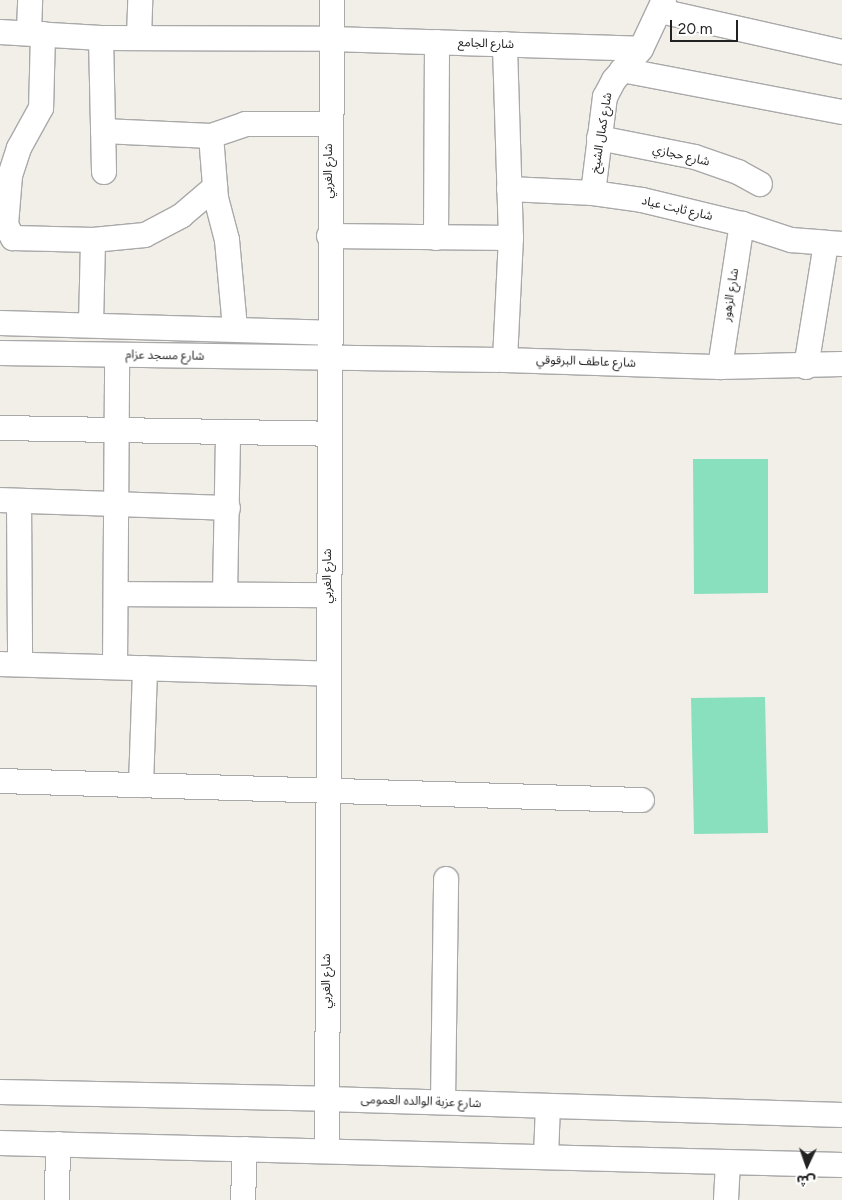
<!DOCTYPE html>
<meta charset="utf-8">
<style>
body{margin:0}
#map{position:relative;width:842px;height:1200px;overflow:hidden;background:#f2efe9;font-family:Figtree,"Noto Sans Arabic",sans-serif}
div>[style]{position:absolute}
.pitch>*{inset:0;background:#88e0be}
.roads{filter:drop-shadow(1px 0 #a9a9a9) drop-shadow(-1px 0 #a9a9a9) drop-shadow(0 1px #a9a9a9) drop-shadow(0 -1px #a9a9a9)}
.minor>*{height:24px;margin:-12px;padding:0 12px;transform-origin:12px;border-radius:12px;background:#fff}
span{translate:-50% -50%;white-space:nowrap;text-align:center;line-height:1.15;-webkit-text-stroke:4px #fff;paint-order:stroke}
.street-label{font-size:12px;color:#222}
.north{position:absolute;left:782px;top:1140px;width:50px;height:50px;-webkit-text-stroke:4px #fff;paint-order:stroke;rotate:183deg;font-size:14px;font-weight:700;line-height:20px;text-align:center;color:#222}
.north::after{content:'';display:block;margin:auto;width:18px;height:22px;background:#222;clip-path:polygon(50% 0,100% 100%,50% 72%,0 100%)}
.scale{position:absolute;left:670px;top:20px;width:68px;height:22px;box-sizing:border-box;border:2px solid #222;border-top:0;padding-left:6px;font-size:15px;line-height:18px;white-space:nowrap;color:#222;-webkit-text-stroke:4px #fff;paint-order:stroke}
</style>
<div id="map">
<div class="pitch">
<div style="clip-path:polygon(693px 459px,768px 459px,768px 593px,694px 594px)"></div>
<div style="clip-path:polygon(765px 697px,768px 833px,694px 834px,691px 698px)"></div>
</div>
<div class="roads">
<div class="minor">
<div style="left:660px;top:11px;width:187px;rotate:12.7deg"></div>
<div style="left:0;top:32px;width:101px;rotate:3.4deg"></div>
<div style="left:101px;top:38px;width:230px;rotate:0.2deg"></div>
<div style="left:331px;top:39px;width:310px;rotate:1.8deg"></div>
<div style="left:29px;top:33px;width:33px;rotate:-88deg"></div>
<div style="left:43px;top:34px;width:74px;rotate:91.5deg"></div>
<div style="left:41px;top:108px;width:46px;rotate:118.8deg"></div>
<div style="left:19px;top:148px;width:29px;rotate:108deg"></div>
<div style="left:10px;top:176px;width:49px;rotate:94.7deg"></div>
<div style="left:6px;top:225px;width:15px;rotate:62deg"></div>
<div style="left:13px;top:238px;width:80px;rotate:1.4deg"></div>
<div style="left:93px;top:240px;width:52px;rotate:-5.5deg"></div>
<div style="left:145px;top:235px;width:41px;rotate:-27.8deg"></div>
<div style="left:181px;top:216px;width:45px;rotate:-40.5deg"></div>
<div style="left:139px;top:37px;width:37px;rotate:-88deg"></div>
<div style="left:101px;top:38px;width:134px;rotate:88.7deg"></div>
<div style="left:622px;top:70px;width:224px;rotate:10.8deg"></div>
<div style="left:103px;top:131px;width:108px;rotate:2.7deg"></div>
<div style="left:211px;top:136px;width:36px;rotate:-19deg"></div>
<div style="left:245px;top:124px;width:85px"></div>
<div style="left:211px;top:136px;width:62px;rotate:85.4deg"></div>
<div style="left:216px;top:198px;width:43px;rotate:75.3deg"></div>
<div style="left:227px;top:240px;width:88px;rotate:84.8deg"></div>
<div style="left:599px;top:138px;width:98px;rotate:11.2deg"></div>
<div style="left:695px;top:157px;width:46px;rotate:19.2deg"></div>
<div style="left:738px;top:172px;width:25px;rotate:29deg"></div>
<div style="left:509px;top:189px;width:84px;rotate:2.7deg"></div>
<div style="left:593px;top:193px;width:49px;rotate:8.1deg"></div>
<div style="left:642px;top:200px;width:103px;rotate:13.5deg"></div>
<div style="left:742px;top:224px;width:52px;rotate:18.1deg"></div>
<div style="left:791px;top:240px;width:51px;rotate:4.5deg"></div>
<div style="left:593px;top:193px;width:97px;rotate:-82.9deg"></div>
<div style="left:605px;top:97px;width:19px;rotate:-62deg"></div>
<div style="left:614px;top:80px;width:41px;rotate:-48.9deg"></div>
<div style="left:641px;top:49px;width:54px;rotate:-64.9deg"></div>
<div style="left:329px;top:236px;width:182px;rotate:0.6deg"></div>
<div style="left:436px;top:238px;width:196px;rotate:-89.7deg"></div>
<div style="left:0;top:323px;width:329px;rotate:1.7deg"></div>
<div style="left:91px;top:324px;width:84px;rotate:-88.6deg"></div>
<div style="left:0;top:353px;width:505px;rotate:0.79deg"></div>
<div style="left:505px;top:360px;width:215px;rotate:1.9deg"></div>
<div style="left:720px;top:367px;width:122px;rotate:-1.4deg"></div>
<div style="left:505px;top:360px;width:122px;rotate:-87.2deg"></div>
<div style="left:511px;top:238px;width:194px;rotate:-91.8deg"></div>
<div style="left:720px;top:367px;width:145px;rotate:-81.3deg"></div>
<div style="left:806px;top:367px;width:125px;rotate:-80.8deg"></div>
<div style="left:0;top:428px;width:329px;rotate:1deg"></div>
<div style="left:0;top:500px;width:228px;rotate:2deg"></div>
<div style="left:19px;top:501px;width:163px;rotate:89.6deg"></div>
<div style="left:116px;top:594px;width:212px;rotate:0.3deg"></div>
<div style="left:225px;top:594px;width:162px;rotate:-88.9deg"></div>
<div style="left:0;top:664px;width:328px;rotate:1.7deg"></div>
<div style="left:115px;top:667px;width:312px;rotate:-89.6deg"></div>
<div style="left:0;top:781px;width:642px;rotate:1.7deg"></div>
<div style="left:141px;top:785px;width:117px;rotate:-88deg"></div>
<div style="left:0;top:1092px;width:327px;rotate:1.2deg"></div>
<div style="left:327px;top:1099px;width:515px;rotate:1.78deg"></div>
<div style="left:443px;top:1102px;width:223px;rotate:-89.2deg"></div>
<div style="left:0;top:1143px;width:842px;rotate:1.5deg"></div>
<div style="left:327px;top:1151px;width:1151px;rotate:-89.75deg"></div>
<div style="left:546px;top:1157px;width:51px;rotate:-87.8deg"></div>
<div style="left:57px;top:1200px;width:56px;rotate:-89deg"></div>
<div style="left:243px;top:1200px;width:51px;rotate:-87.8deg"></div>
<div style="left:726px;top:1200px;width:38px;rotate:-87deg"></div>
</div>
</div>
<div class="street-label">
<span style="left:486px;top:44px;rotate:2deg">شارع الجامع</span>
<span style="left:602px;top:133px;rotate:-81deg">شارع كمال الشيخ</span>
<span style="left:681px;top:156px;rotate:13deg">شارع حجازي</span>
<span style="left:329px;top:171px;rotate:-90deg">شارع الغربي</span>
<span style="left:677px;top:209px;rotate:13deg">شارع ثابت عياد</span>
<span style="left:731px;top:295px;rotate:-81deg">شارع الزهور</span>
<span style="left:165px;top:356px;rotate:1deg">شارع مسجد عزام</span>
<span style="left:586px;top:362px;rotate:2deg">شارع عاطف البرقوقي</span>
<span style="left:328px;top:576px;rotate:-90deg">شارع الغربي</span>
<span style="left:327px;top:981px;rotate:-90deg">شارع الغربي</span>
<span style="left:421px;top:1102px;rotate:2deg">شارع عزبة الوالده العمومى</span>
</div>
<div class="north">ش</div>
<div class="scale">20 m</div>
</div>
